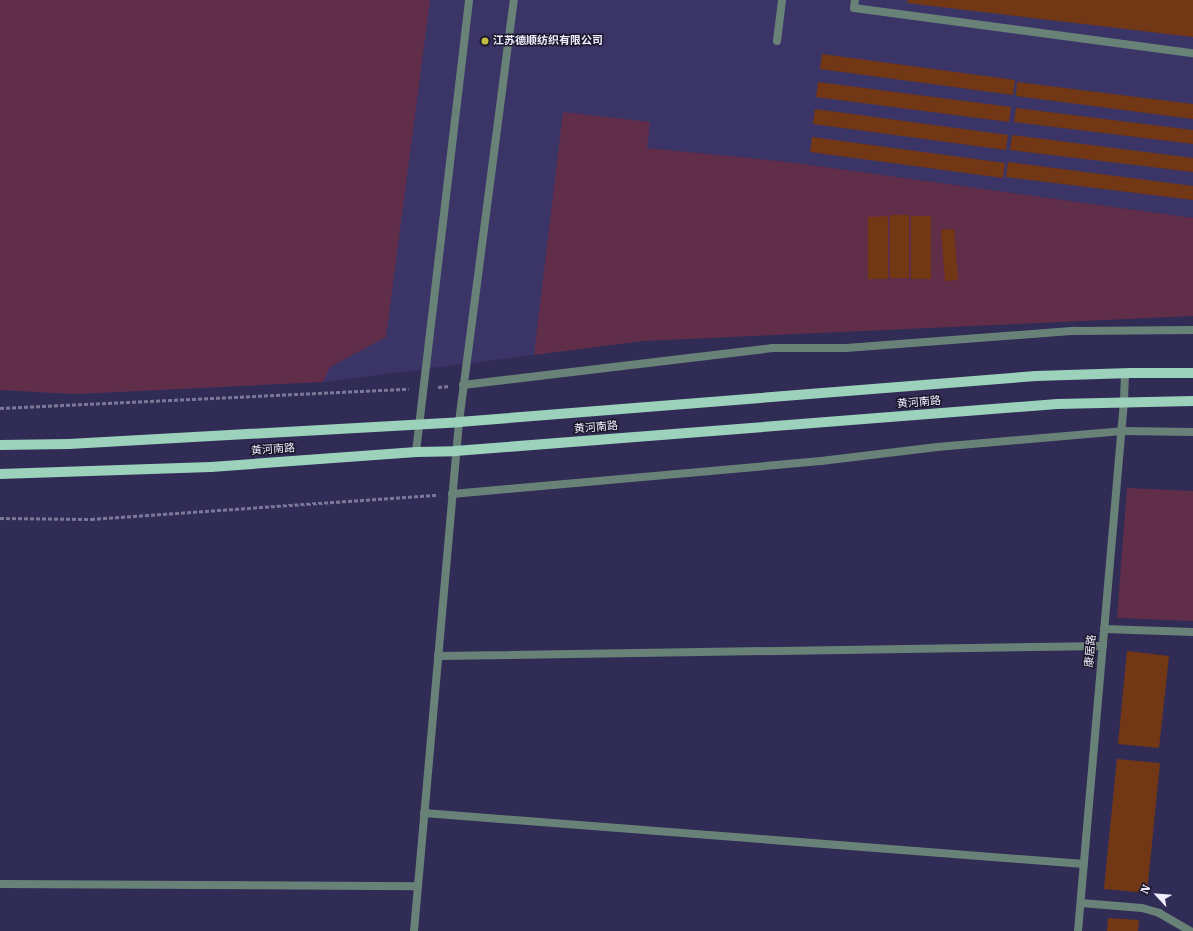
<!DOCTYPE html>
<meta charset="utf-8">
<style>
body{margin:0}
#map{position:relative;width:1193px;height:931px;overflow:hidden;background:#312c56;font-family:"Roboto Serif","Noto Sans SC",serif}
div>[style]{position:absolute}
.built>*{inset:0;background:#3b3466}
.green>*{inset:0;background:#612e4a}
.building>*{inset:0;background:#723715}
.path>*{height:2.5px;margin-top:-1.25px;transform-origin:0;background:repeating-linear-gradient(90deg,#7b7798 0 4px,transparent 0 6px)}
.service>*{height:8px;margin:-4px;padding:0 4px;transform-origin:4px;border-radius:4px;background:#698278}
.minor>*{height:8px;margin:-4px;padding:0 4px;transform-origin:4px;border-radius:4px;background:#698278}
.tertiary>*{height:8px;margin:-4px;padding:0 4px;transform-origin:4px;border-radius:4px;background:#698278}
.primary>*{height:10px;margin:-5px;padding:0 5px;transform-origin:5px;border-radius:5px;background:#9cd1bc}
.dots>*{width:11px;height:11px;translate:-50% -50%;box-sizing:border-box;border:2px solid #1a182b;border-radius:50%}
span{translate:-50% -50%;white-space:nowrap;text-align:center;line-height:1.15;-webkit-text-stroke:3px #1a182b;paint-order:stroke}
.poi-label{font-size:11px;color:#eeedfe;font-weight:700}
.left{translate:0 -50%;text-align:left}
.street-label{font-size:11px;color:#eeedfe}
.north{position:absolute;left:1137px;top:875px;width:40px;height:40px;-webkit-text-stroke:3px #1a182b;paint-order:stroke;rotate:296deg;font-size:11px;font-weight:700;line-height:16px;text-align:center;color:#eeedfe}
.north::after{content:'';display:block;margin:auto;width:14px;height:18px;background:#eeedfe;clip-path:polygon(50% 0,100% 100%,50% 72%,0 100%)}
</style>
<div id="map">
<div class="built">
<div style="clip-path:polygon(0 0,1193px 0,1193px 218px,788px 162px,647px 148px,642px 341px,323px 382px,75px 394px,0 390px)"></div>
</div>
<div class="green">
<div style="clip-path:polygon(0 0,430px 0,386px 337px,330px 367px,323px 382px,75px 394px,0 390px)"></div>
<div style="clip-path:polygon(563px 112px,650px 122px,647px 148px,788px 162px,1193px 218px,1193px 316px,642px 341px,534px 355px)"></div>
<div style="clip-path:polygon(1127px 488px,1193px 491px,1193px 621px,1117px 618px)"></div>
</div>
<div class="building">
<div style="clip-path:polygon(908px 0,1193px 0,1193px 37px,907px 3px)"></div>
<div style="clip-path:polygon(822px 54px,1015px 80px,1013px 95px,820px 69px)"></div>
<div style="clip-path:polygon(818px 82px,1011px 107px,1009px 122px,816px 97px)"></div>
<div style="clip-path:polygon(1017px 82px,1193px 104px,1193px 119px,1016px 96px)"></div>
<div style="clip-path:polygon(1016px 108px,1193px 130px,1193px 144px,1014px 122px)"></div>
<div style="clip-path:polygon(815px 109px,1008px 135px,1006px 150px,813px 124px)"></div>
<div style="clip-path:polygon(1012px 135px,1193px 158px,1193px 172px,1010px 150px)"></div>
<div style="clip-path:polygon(812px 137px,1005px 163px,1003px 178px,810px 152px)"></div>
<div style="clip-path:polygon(1008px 162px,1193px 186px,1193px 200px,1006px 177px)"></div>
<div style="clip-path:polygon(890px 215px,909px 215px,909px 278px,890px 278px)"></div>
<div style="clip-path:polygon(888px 216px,888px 279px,868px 279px,868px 217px)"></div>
<div style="clip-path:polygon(911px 216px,931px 216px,931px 279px,911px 279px)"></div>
<div style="clip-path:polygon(954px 229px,958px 280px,945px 281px,941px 230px)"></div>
<div style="clip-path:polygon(1127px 651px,1169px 656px,1159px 748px,1118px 744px)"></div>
<div style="clip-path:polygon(1117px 759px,1160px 763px,1147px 893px,1104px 889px)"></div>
<div style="clip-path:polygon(1108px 918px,1139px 920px,1138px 931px,1107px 931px)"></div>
</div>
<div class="path">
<div style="left:438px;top:387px;width:11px;rotate:-5deg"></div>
<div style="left:0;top:408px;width:409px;rotate:-2.7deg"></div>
<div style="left:0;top:518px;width:91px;rotate:0.6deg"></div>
<div style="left:91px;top:519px;width:348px;rotate:-4deg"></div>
</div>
<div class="service">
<div style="left:855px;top:0;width:8px;rotate:97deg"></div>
<div style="left:854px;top:8px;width:342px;rotate:7.6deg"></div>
<div style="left:777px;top:41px;width:41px;rotate:-83deg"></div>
<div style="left:463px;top:385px;width:312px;rotate:-6.8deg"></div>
<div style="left:773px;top:348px;width:73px"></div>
<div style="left:846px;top:348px;width:229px;rotate:-4.3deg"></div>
<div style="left:1074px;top:331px;width:119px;rotate:-0.5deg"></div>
<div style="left:452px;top:494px;width:370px;rotate:-5.1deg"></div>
<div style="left:821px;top:461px;width:117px;rotate:-6.9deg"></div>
<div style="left:937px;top:447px;width:186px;rotate:-4.9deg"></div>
<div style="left:1122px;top:431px;width:71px;rotate:0.8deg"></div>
<div style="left:1104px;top:629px;width:89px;rotate:1.9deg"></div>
<div style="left:0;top:884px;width:418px;rotate:0.3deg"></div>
<div style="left:1081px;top:903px;width:61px;rotate:4.7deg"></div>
<div style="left:1142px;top:908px;width:18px;rotate:16deg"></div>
<div style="left:1159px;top:913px;width:36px;rotate:30deg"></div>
</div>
<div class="minor">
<div style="left:459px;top:422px;width:426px;rotate:-82.6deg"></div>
<div style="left:416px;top:452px;width:455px;rotate:-83.3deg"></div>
<div style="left:438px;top:656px;width:665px;rotate:-0.86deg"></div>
<div style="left:424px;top:813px;width:662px;rotate:4.42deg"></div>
<div style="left:1078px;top:931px;width:532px;rotate:-85.04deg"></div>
<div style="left:1124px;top:401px;width:28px;rotate:-88deg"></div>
</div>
<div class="tertiary">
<div style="left:414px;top:931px;width:511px;rotate:-84.95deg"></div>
</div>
<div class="primary">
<div style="left:0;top:445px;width:69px;rotate:-0.8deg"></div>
<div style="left:69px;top:444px;width:391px;rotate:-3.2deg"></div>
<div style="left:459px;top:422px;width:579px;rotate:-4.56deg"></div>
<div style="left:1036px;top:376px;width:95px;rotate:-1.8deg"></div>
<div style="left:1131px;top:373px;width:62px"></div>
<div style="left:0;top:474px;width:211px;rotate:-1.9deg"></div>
<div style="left:211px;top:467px;width:206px;rotate:-4.2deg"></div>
<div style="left:416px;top:452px;width:39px;rotate:-1deg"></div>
<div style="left:455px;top:451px;width:604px;rotate:-4.46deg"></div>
<div style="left:1057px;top:404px;width:136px;rotate:-1.3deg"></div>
</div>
<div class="dots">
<div style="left:485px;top:41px;background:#c1be40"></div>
</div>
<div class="poi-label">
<span class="left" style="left:493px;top:41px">江苏德顺纺织有限公司</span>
</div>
<div class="street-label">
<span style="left:919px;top:403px;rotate:-5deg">黄河南路</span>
<span style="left:596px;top:428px;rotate:-5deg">黄河南路</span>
<span style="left:273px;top:450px;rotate:-4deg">黄河南路</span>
<span style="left:1091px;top:651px;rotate:-85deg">康居路</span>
</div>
<div class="north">N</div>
</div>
